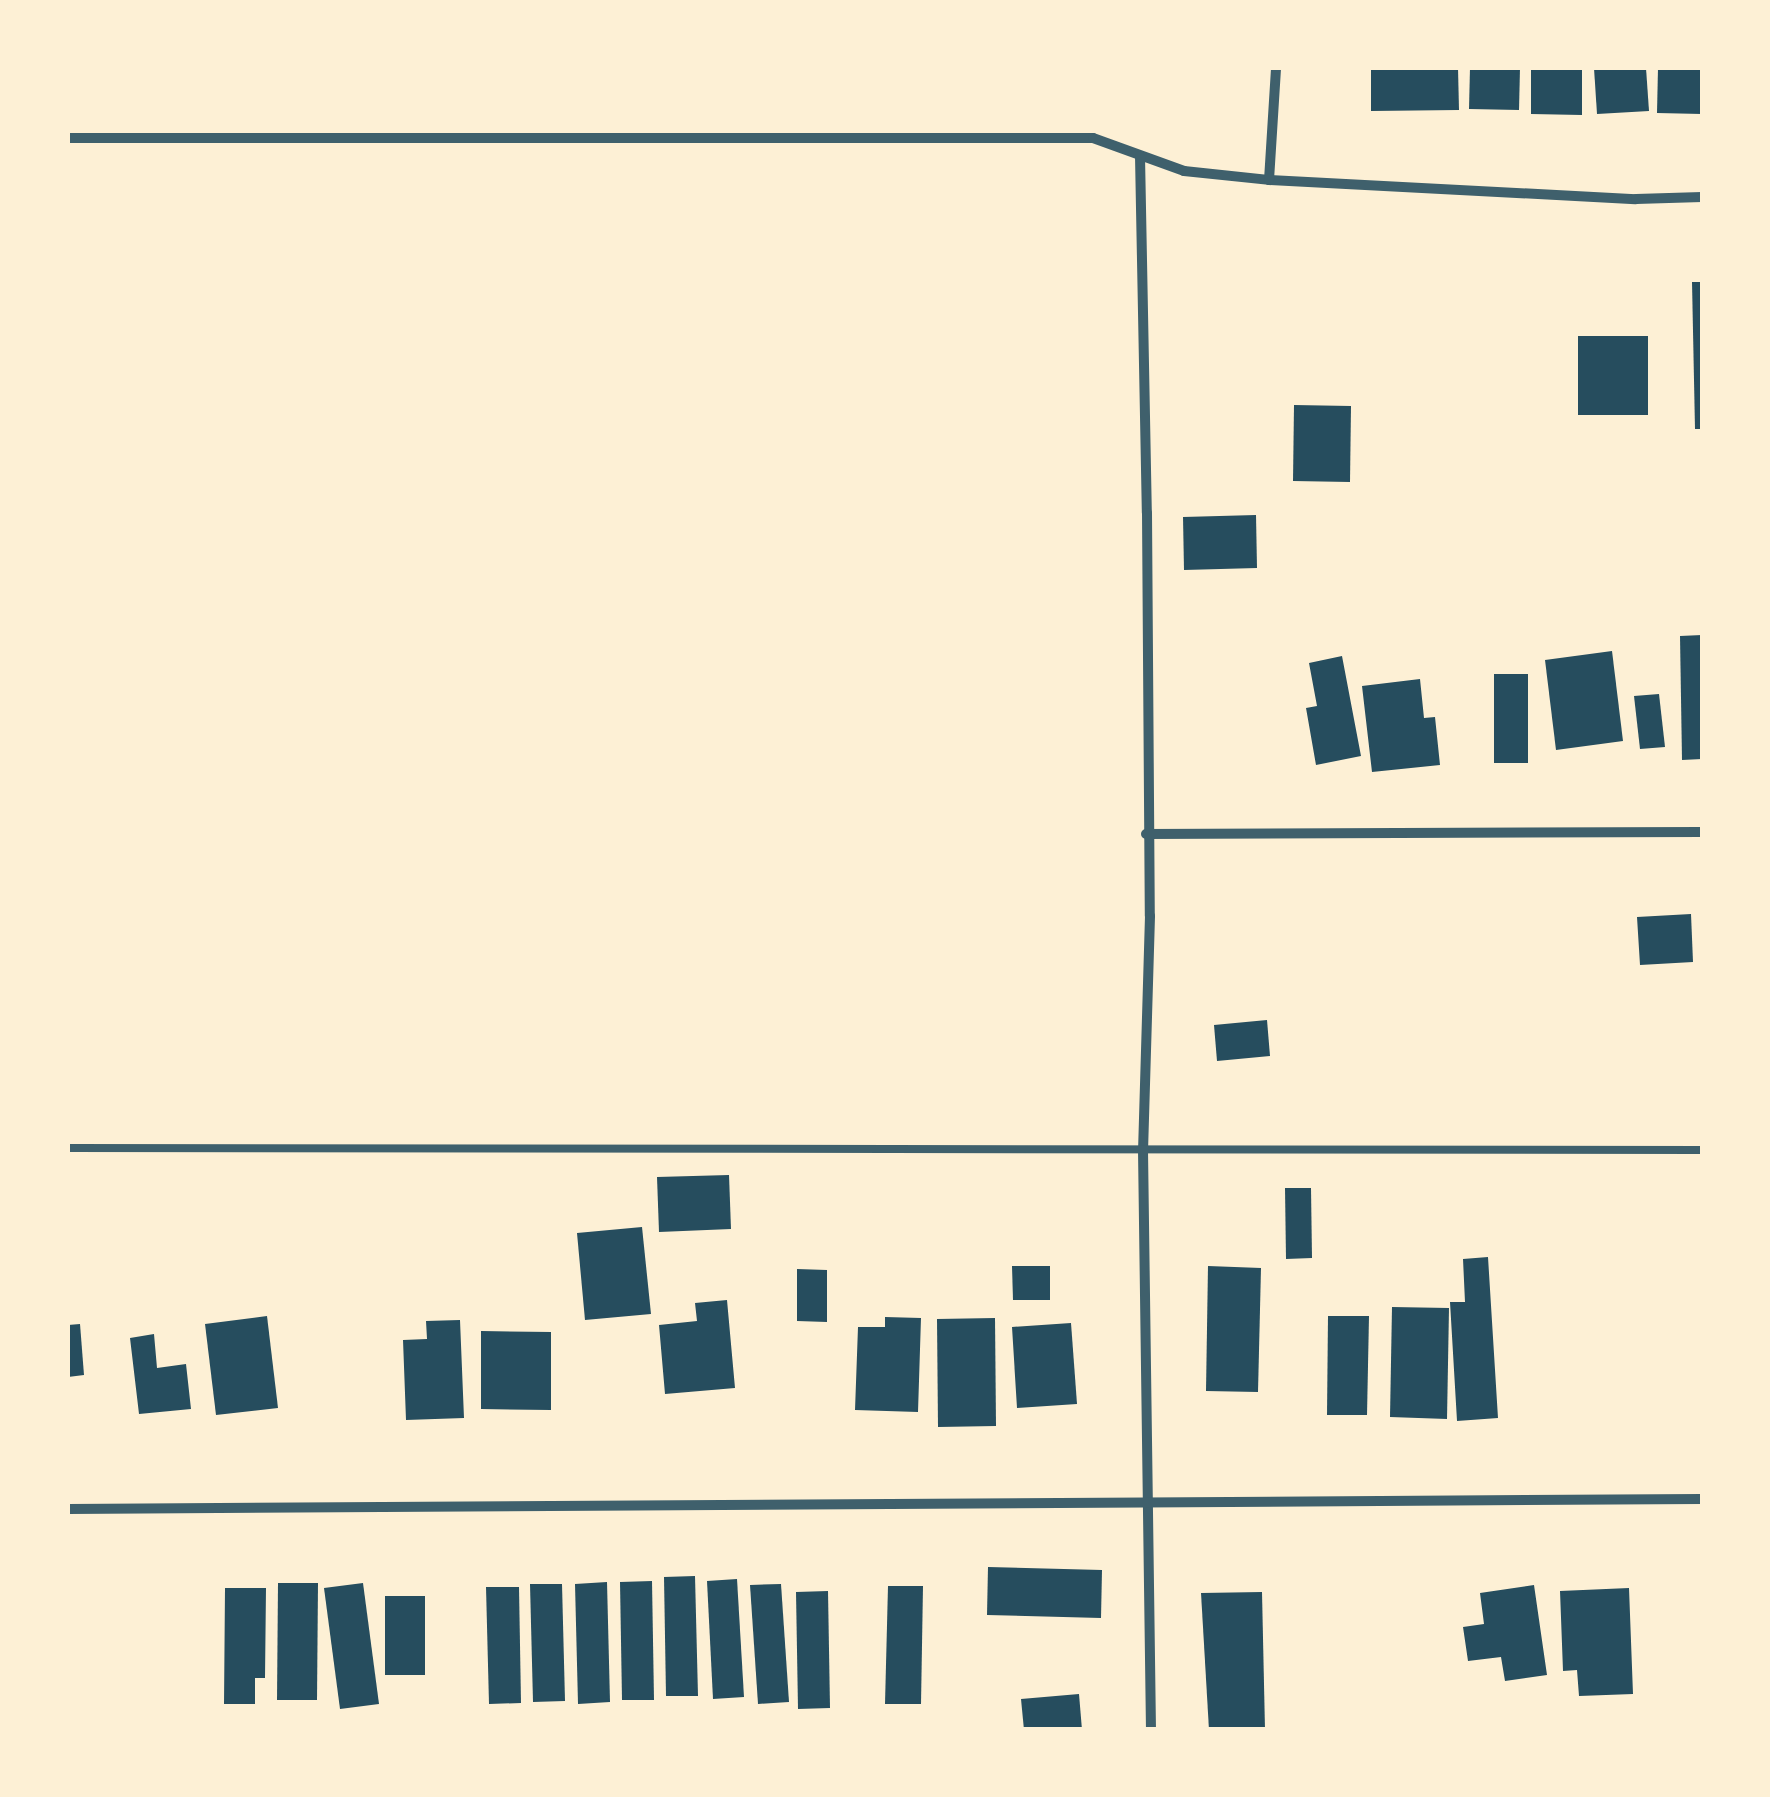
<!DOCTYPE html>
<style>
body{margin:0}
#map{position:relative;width:1770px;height:1797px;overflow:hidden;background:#fdf0d5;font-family:Poppins,sans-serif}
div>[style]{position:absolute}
.building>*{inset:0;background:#264d5e}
.service>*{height:8px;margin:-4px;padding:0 4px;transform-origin:4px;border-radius:4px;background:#3f606c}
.minor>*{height:10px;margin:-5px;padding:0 5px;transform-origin:5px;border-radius:5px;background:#3f606c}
span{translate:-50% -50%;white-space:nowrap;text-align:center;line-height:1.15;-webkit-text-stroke:8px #fdf0d5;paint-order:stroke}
.frame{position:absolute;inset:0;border:70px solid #fdf0d5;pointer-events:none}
</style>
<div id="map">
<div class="building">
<div style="clip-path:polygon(1371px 68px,1458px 68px,1459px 110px,1371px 111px)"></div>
<div style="clip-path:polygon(1470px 68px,1520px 68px,1519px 110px,1469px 109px)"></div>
<div style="clip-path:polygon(1531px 68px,1582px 68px,1582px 115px,1531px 114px)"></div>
<div style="clip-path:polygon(1594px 68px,1646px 68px,1649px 111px,1597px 114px)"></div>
<div style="clip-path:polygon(1658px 68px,1702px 68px,1702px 114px,1657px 113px)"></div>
<div style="clip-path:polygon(1692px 282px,1702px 282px,1702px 429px,1695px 429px)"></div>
<div style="clip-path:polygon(1578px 336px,1648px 336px,1648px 415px,1578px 415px)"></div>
<div style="clip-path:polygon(1294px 405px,1351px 406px,1350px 482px,1293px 481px)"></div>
<div style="clip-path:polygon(1256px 515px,1257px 568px,1184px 570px,1183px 517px)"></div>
<div style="clip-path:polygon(1702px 635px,1702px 759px,1682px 760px,1680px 636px)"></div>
<div style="clip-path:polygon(1612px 651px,1623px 741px,1556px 750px,1545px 660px)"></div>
<div style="clip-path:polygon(1342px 656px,1361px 756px,1316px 765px,1306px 708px,1317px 706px,1309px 663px)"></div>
<div style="clip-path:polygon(1494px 674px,1528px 674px,1528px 763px,1494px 763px)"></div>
<div style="clip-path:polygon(1420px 679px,1424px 718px,1435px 717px,1440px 765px,1372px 772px,1362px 686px)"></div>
<div style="clip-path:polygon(1659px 694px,1665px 747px,1640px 749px,1634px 696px)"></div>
<div style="clip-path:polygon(1691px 914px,1693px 962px,1640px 965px,1637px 917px)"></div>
<div style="clip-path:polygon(1267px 1020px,1270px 1056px,1217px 1061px,1214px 1025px)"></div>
<div style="clip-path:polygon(729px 1175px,731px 1229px,659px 1232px,657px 1177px)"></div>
<div style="clip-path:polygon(1285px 1188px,1311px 1188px,1312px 1258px,1286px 1259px)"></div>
<div style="clip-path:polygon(642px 1227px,651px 1314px,585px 1320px,577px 1233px)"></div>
<div style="clip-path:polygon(1488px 1257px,1498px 1418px,1457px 1421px,1450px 1302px,1465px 1302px,1463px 1259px)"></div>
<div style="clip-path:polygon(1012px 1266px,1050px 1266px,1050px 1300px,1013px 1300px)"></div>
<div style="clip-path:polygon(1208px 1266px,1261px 1268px,1258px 1392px,1206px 1391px)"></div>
<div style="clip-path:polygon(797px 1269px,827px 1270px,827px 1322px,797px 1321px)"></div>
<div style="clip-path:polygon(727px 1300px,735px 1388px,665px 1394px,659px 1325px,697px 1321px,695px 1303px)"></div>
<div style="clip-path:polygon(1392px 1307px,1449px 1308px,1447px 1419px,1390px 1417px)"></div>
<div style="clip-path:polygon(267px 1316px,278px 1408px,216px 1415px,205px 1324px)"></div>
<div style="clip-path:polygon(1328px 1316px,1369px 1316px,1367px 1415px,1327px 1415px)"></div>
<div style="clip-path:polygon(885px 1317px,921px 1318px,918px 1412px,855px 1410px,858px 1327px,885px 1327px)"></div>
<div style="clip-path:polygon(995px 1318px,996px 1426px,938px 1427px,937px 1319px)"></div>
<div style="clip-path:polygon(460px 1320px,464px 1418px,406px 1420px,403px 1340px,427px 1339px,426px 1321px)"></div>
<div style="clip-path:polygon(1071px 1323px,1077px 1404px,1017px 1408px,1012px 1327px)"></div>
<div style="clip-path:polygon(80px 1324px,84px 1375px,68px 1377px,68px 1325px)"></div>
<div style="clip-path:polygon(481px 1331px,551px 1332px,551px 1410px,481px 1409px)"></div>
<div style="clip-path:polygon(154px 1334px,157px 1368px,186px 1364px,191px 1409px,139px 1414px,130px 1338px)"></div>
<div style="clip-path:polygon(988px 1567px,1102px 1570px,1101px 1618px,987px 1615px)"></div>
<div style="clip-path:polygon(695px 1576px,698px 1696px,666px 1696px,664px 1577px)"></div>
<div style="clip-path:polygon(737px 1579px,744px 1697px,713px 1699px,707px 1581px)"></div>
<div style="clip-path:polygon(652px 1581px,654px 1700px,622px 1700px,620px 1582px)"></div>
<div style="clip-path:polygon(607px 1582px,610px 1702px,578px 1704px,575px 1584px)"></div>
<div style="clip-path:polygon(278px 1583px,318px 1583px,317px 1700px,277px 1700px)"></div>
<div style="clip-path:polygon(363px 1583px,379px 1704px,340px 1709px,324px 1588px)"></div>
<div style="clip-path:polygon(530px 1584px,562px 1584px,565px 1701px,533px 1702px)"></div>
<div style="clip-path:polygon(781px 1584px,789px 1702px,758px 1704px,750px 1585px)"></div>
<div style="clip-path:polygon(1534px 1585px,1547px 1675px,1505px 1681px,1501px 1657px,1468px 1661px,1463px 1627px,1484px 1624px,1480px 1593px)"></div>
<div style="clip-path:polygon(888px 1586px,923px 1586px,921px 1704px,885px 1704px)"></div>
<div style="clip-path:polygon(486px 1587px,519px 1587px,521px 1703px,489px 1704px)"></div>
<div style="clip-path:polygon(225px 1588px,266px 1588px,265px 1678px,255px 1678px,255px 1704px,224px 1704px)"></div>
<div style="clip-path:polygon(1629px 1588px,1633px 1694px,1579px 1696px,1577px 1670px,1563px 1671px,1560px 1591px)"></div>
<div style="clip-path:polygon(828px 1591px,830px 1708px,798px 1709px,796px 1592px)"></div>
<div style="clip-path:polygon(1262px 1592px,1265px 1730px,1209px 1730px,1201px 1593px)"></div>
<div style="clip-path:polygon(385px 1596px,425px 1596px,425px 1675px,385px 1675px)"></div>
<div style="clip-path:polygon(1079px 1694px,1082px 1730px,1024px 1730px,1021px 1699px)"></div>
</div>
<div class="service">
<div style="left:68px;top:1148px;width:1634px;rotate:0.07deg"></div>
</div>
<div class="minor">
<div style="left:68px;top:138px;width:1025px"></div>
<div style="left:1093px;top:138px;width:97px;rotate:19.9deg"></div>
<div style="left:1184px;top:171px;width:85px;rotate:6deg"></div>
<div style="left:1269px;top:180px;width:367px;rotate:3deg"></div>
<div style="left:1636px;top:199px;width:66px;rotate:-1.7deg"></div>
<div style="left:1140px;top:156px;width:357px;rotate:88.9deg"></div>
<div style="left:1147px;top:513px;width:403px;rotate:89.6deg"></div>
<div style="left:1150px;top:916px;width:234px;rotate:91.7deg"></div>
<div style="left:1143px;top:1150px;width:580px;rotate:89.21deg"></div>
<div style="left:1269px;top:180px;width:112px;rotate:-86.4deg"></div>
<div style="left:1146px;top:834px;width:556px;rotate:-0.21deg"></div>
<div style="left:68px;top:1509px;width:1634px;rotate:-0.35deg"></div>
</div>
<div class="frame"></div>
</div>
